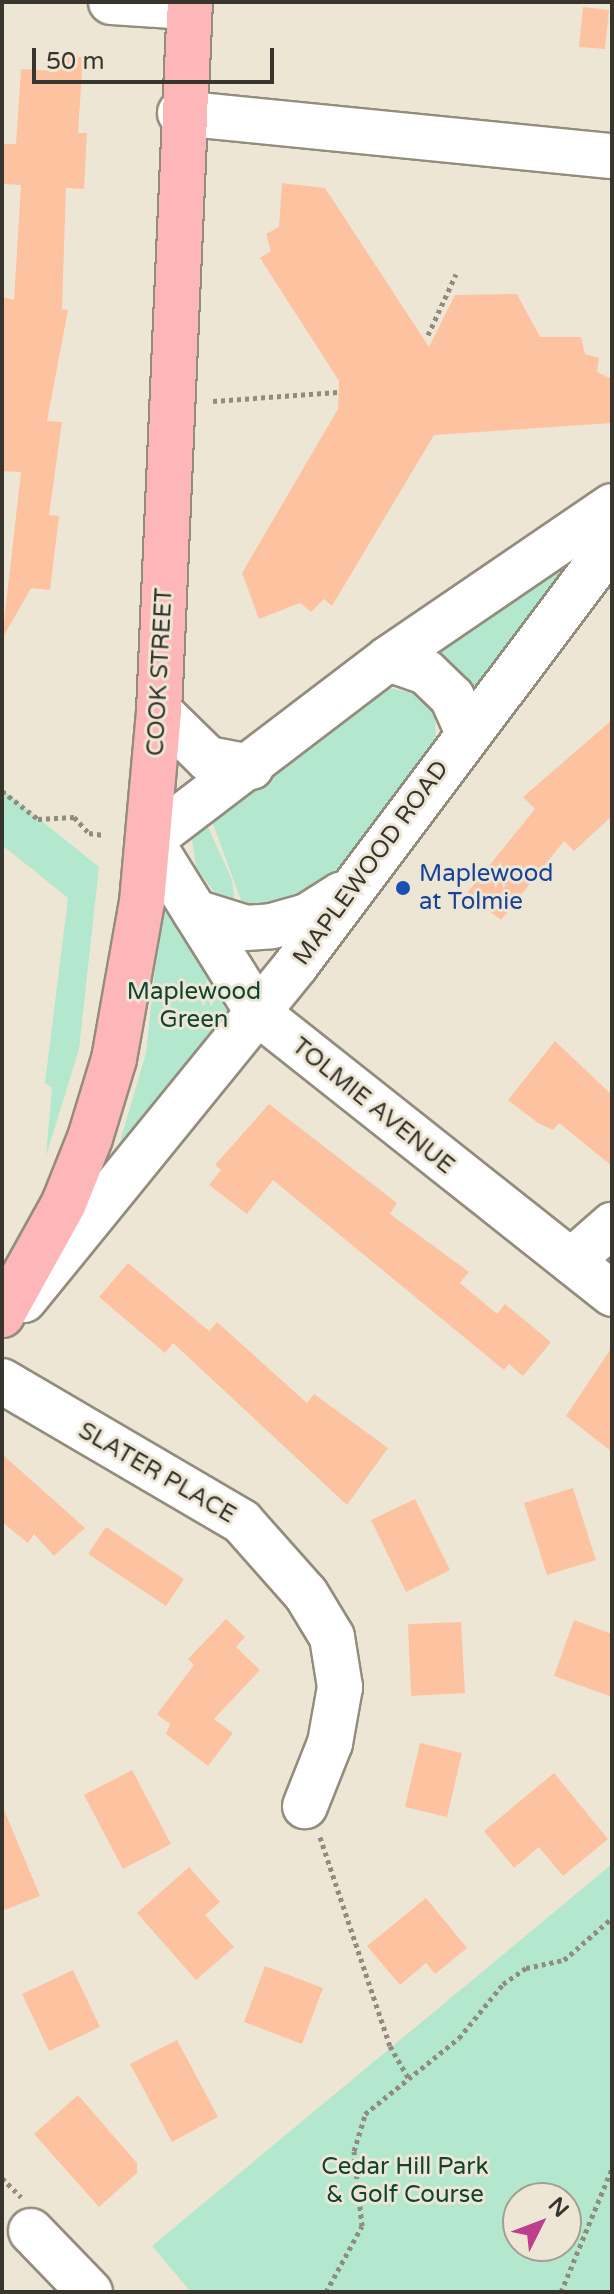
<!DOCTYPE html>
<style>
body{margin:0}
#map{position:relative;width:614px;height:2294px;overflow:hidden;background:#eee6d5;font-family:"Varela Round",sans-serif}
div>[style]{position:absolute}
.green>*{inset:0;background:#b3e7ce}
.building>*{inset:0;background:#fdc3a1}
.path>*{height:5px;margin-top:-2.5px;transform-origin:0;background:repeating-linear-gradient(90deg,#928c80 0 4px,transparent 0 8px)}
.roads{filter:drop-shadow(2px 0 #948c7d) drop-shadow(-2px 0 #948c7d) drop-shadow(0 2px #948c7d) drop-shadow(0 -2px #948c7d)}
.minor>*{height:44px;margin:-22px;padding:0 22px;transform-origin:22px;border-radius:22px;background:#fff}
.major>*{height:44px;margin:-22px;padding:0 22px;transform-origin:22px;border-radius:22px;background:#fdb7b9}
.dots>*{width:22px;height:22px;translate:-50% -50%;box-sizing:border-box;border:4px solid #eee6d5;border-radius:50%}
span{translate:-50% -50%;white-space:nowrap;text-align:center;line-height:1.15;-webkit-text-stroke:6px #eee6d5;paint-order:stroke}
.street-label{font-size:24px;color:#38352e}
.transit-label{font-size:24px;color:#164399}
.left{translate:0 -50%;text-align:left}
.park-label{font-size:24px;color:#0d4531}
.frame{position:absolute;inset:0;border:4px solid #38352e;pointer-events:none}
.north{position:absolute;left:502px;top:2182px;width:80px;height:80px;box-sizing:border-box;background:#eee6d5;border:2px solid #a59f92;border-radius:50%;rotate:48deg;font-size:22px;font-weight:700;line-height:32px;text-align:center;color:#38352e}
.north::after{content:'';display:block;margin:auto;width:28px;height:36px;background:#bd3f8c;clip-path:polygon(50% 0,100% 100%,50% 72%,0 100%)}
.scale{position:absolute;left:32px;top:48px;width:242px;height:36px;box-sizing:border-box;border:4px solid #38352e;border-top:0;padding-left:10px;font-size:24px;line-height:28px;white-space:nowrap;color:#38352e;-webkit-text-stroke:6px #eee6d5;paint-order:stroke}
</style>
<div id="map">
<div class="green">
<div style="clip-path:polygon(586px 543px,472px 698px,428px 653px)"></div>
<div style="clip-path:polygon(383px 687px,419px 694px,435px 715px,436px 742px,340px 872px,265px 908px,243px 906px,208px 810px)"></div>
<div style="clip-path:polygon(2px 789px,99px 867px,79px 1049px,46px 1156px,52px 1088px,45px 1083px,68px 898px,2px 845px)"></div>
<div style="clip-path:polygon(203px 816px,232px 880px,235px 904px,215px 893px,196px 867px,192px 840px)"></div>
<div style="clip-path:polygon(164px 887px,240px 1003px,112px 1169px,146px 1053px)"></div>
<div style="clip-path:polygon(evenodd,612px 1864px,612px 2292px,191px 2292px,152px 2246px,612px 1864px,518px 2198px,566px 2198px,566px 2246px,518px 2246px,518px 2198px)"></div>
</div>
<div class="building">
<div style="clip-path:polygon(583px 7px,609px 10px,605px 49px,579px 47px)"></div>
<div style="clip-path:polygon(56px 56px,83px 57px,78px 133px,87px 133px,84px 189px,66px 188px,62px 309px,68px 310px,47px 421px,62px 422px,49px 515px,59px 516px,50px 590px,31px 588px,2px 639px,21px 472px,2px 471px,2px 297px,14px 300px,21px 185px,2px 184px,2px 144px,16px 144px,21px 69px,56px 71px)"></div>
<div style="clip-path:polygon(282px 183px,325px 188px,429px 347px,455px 295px,517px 294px,540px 337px,581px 337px,585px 354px,599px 358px,597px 372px,612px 379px,612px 423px,434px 435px,332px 606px,324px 599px,311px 612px,300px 603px,259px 619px,242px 573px,338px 409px,339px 381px,260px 258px,271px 251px,266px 234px,279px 227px)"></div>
<div style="clip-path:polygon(612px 720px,612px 816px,574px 851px,564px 841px,501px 920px,467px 893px,535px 809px,523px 797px)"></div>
<div style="clip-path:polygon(555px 1041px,612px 1095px,612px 1166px,559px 1123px,553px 1130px,538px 1123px,508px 1100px)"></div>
<div style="clip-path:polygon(269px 1104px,397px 1203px,390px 1214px,469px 1272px,460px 1283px,497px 1314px,505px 1304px,551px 1342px,523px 1376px,509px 1364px,504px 1370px,273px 1180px,247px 1214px,209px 1185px,221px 1170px,215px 1165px)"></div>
<div style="clip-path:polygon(128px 1263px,209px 1331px,217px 1322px,307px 1403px,314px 1394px,388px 1448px,347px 1505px,173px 1343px,165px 1353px,99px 1297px)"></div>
<div style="clip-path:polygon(612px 1347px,612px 1452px,566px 1416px)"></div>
<div style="clip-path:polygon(2px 1454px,85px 1528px,54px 1556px,34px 1534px,28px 1543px,2px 1522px)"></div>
<div style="clip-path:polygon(573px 1488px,596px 1560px,547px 1575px,524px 1503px)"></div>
<div style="clip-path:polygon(415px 1499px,450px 1570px,406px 1592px,371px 1520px)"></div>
<div style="clip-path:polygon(106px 1527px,184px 1579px,166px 1606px,88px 1554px)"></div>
<div style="clip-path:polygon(226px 1619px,245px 1637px,236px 1647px,260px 1670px,214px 1719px,233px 1733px,208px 1766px,166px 1734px,170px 1724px,157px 1714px,194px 1665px,188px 1659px)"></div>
<div style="clip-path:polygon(574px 1620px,612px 1634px,612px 1697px,554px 1676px)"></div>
<div style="clip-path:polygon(461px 1622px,465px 1693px,411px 1696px,408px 1624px)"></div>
<div style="clip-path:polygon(420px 1743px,462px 1753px,447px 1817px,405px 1807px)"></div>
<div style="clip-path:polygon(132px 1770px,171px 1844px,123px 1869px,84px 1795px)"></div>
<div style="clip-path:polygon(554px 1773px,608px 1839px,563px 1876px,539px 1847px,514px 1868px,484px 1831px)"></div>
<div style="clip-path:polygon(2px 1805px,40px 1896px,2px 1911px)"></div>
<div style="clip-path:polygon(189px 1867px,220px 1902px,205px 1915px,234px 1947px,196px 1980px,137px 1913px)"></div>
<div style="clip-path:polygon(426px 1898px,467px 1948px,435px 1974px,426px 1963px,400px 1985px,367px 1946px)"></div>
<div style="clip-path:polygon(265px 1966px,323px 1988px,302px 2044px,244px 2022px)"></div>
<div style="clip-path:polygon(73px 1970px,100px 2027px,49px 2051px,22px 1994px)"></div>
<div style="clip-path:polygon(177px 2040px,218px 2117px,172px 2142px,130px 2064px)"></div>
<div style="clip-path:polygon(78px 2095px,137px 2163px,137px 2173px,99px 2207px,34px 2134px)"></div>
</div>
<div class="path">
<div style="left:428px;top:335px;width:67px;rotate:-65.3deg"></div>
<div style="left:213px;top:401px;width:125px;rotate:-4.1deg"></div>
<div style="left:2px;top:791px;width:46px;rotate:37.9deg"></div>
<div style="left:38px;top:819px;width:36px;rotate:-3deg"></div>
<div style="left:74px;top:817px;width:22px;rotate:47deg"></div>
<div style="left:89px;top:833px;width:15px;rotate:8deg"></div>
<div style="left:320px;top:1837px;width:220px;rotate:71.5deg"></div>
<div style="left:390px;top:2046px;width:38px;rotate:60deg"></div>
<div style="left:2px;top:2178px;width:27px;rotate:45deg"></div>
<div style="left:326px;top:2292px;width:75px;rotate:-61.4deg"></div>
<div style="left:362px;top:2226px;width:75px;rotate:-96.1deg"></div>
<div style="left:354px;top:2151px;width:39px;rotate:-73deg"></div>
<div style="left:365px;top:2114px;width:121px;rotate:-39deg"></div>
<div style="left:459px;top:2038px;width:70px;rotate:-50.8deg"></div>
<div style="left:503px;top:1984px;width:28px;rotate:-35deg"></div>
<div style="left:526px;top:1968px;width:39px;rotate:-12deg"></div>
<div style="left:564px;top:1960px;width:64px;rotate:-41.2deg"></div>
<div style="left:561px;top:2292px;width:134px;rotate:-67.6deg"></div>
</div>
<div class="roads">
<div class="minor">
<div style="left:111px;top:2px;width:78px;rotate:3.7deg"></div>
<div style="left:180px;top:113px;width:434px;rotate:5.7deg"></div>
<div style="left:612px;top:506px;width:271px;rotate:145.7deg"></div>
<div style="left:388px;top:659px;width:299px;rotate:142.7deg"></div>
<div style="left:150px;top:840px;width:204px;rotate:58deg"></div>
<div style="left:258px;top:1013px;width:452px;rotate:38.4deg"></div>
<div style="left:388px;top:659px;width:40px;rotate:18.9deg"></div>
<div style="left:426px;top:672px;width:36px;rotate:44deg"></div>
<div style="left:452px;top:697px;width:37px;rotate:66deg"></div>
<div style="left:159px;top:711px;width:69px;rotate:44.4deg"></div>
<div style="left:208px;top:759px;width:44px;rotate:10.5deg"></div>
<div style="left:195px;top:912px;width:53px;rotate:17.4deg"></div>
<div style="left:246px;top:928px;width:26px;rotate:-4deg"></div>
<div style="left:272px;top:926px;width:36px;rotate:-16deg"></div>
<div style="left:307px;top:916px;width:41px;rotate:-32.2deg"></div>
<div style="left:571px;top:1261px;width:55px;rotate:-41.3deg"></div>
<div style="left:24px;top:1300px;width:432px;rotate:-50.9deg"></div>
<div style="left:296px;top:965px;width:526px;rotate:-53.11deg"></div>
<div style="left:2px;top:1381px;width:278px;rotate:30.4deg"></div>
<div style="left:242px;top:1522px;width:96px;rotate:48.4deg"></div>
<div style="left:306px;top:1594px;width:50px;rotate:58.8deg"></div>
<div style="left:332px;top:1637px;width:51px;rotate:80.9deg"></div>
<div style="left:340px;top:1687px;width:57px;rotate:100.1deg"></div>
<div style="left:330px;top:1743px;width:68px;rotate:111.6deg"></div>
<div style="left:31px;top:2231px;width:85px;rotate:46deg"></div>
</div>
<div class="major">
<div style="left:2px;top:1315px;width:128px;rotate:-61deg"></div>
<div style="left:64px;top:1203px;width:70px;rotate:-68.2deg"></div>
<div style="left:90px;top:1138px;width:83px;rotate:-73.1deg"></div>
<div style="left:114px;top:1059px;width:159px;rotate:-79.9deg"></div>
<div style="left:142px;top:902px;width:192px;rotate:-84.9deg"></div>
<div style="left:159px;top:711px;width:710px;rotate:-87.5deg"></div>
</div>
</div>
<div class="dots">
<div style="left:403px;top:888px;background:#1a4fb4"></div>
</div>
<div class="street-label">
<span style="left:160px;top:672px;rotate:-87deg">COOK STREET</span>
<span style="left:371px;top:863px;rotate:-54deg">MAPLEWOOD ROAD</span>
<span style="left:373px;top:1106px;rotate:39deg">TOLMIE AVENUE</span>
<span style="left:157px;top:1473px;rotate:30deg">SLATER PLACE</span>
</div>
<div class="transit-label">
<span class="left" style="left:419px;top:888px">Maplewood<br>at Tolmie</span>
</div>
<div class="park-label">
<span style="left:194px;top:1006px">Maplewood<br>Green</span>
<span style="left:405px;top:2181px">Cedar Hill Park<br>&amp; Golf Course</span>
</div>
<div class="frame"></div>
<div class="north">N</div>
<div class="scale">50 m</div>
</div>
